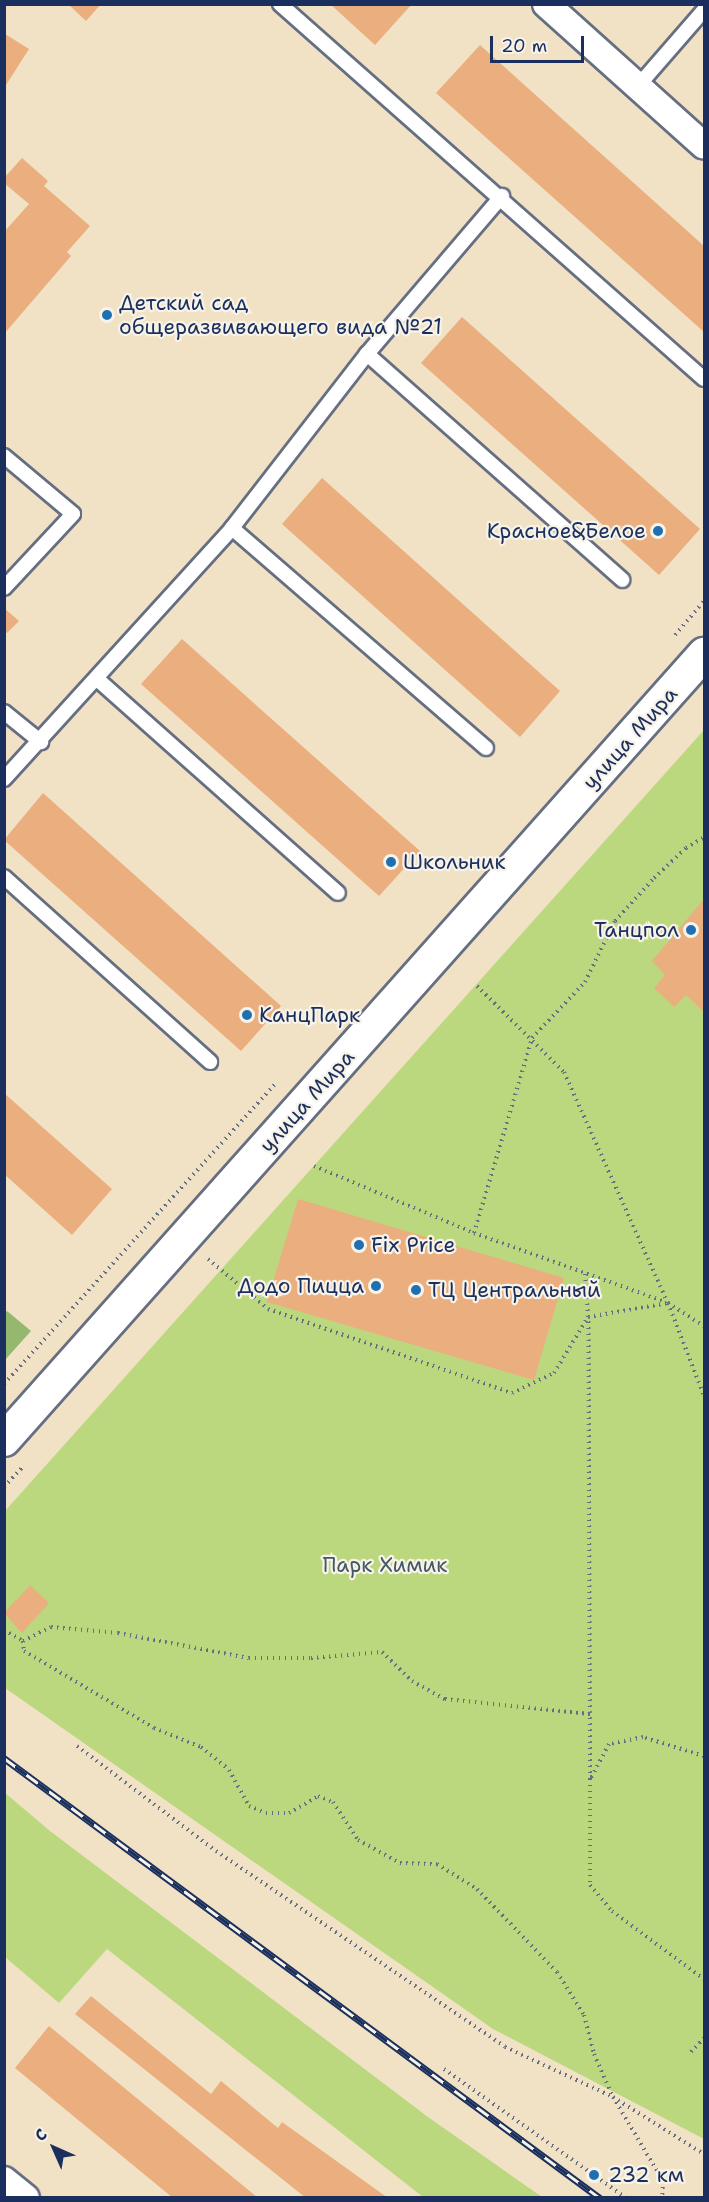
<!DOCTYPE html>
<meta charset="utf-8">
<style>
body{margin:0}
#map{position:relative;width:709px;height:2202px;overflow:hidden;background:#f1e2c5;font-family:"Shantell Sans",sans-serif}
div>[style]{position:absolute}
.green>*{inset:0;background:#bbd87e}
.forest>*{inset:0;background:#94b86d}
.building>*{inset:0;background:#eaae7f}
.path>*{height:4px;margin-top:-2px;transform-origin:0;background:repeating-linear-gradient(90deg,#666e82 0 1.5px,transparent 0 6px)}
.roads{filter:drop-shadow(2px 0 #666e82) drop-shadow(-2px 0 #666e82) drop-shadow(0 2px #666e82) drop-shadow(0 -2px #666e82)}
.service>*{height:14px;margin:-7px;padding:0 7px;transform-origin:7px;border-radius:7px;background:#fff}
.minor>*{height:26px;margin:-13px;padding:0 13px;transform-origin:13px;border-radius:13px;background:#fff}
.tertiary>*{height:32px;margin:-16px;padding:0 16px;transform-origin:16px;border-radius:16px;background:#fff}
.rail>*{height:7px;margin-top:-3.5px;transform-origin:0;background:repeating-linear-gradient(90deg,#f7f3e8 0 14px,#1b2f5e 0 28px);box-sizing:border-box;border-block:2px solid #1b2f5e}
.dots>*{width:16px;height:16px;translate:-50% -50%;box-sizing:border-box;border:3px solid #f7f3e8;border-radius:50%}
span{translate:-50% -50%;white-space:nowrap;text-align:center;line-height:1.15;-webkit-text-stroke:4.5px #f7f3e8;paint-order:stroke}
.poi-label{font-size:21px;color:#1b2f5e}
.left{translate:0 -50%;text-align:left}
.right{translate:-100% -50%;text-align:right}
.street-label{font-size:21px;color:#1b2f5e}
.park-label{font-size:21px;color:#435966}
.frame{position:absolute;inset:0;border:6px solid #1b2f5e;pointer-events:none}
.north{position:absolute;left:24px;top:2118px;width:60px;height:60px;-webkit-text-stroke:4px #f7f3e8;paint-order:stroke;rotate:315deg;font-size:16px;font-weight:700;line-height:24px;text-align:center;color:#1b2f5e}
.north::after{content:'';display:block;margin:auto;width:21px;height:27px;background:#1b2f5e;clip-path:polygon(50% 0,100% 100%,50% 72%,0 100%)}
.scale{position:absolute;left:490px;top:36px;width:94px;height:27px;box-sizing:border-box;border:3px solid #1b2f5e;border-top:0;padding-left:8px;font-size:18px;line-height:21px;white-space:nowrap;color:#1b2f5e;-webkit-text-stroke:4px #f7f3e8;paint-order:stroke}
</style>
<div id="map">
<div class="green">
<div style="clip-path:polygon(704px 730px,704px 2139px,493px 2029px,5px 1688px,5px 1511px)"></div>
<div style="clip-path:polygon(4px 1792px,50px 1831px,428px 2117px,542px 2197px,423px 2197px,107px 1949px,59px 2003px,5px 1957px)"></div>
</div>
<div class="forest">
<div style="clip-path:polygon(7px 1311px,31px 1331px,5px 1360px,4px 1314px)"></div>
</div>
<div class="building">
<div style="clip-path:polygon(68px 4px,101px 4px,86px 21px)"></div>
<div style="clip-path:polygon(330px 4px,412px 4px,375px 45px)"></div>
<div style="clip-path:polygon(5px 34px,29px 49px,4px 88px,4px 35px)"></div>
<div style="clip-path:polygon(480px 45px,704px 246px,704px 332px,436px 93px)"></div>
<div style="clip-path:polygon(22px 158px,48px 181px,44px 186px,90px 226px,67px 252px,71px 256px,4px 334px,4px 232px,29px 204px,4px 183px,4px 178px)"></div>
<div style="clip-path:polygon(462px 317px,700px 529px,659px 575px,421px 363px)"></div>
<div style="clip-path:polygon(322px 478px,560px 691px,520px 737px,282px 524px)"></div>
<div style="clip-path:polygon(4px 608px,19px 621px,7px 633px,4px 631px)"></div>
<div style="clip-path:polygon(182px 639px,420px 851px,379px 896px,141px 684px)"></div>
<div style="clip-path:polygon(43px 793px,281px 1006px,241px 1051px,4px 840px)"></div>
<div style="clip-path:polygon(704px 899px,704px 1012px,686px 995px,674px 1007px,654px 988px,665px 975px,652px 961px)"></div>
<div style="clip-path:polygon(4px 1093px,112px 1189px,72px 1235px,4px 1174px)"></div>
<div style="clip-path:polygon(298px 1199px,564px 1278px,534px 1380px,267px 1302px)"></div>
<div style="clip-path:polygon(30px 1585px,49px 1603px,22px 1633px,4px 1613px)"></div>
<div style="clip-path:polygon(91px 1996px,211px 2094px,221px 2081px,278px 2128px,282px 2122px,388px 2198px,306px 2198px,75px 2014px)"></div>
<div style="clip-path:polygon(49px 2026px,258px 2198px,173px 2198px,15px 2068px)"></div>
</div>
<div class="path">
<div style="left:675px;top:635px;width:45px;rotate:-49.5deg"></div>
<div style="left:477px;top:986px;width:122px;rotate:44.7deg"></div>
<div style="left:564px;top:1072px;width:253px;rotate:65.8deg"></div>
<div style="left:668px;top:1303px;width:100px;rotate:68.8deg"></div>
<div style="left:314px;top:1166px;width:173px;rotate:22.7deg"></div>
<div style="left:474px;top:1233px;width:204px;rotate:19.8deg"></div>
<div style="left:474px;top:1233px;width:203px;rotate:-73.4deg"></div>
<div style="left:532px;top:1038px;width:77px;rotate:-46.6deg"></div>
<div style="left:585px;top:982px;width:68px;rotate:-63.8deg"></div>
<div style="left:615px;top:921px;width:58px;rotate:-47.8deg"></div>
<div style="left:654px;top:878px;width:44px;rotate:-43.2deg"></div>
<div style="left:686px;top:848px;width:21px;rotate:-31deg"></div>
<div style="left:208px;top:1259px;width:78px;rotate:39.8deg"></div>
<div style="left:268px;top:1309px;width:258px;rotate:19deg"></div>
<div style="left:512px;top:1393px;width:47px;rotate:-25.5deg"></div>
<div style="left:554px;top:1373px;width:66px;rotate:-58.7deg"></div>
<div style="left:588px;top:1317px;width:44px;rotate:-93.9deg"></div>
<div style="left:4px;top:1384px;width:404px;rotate:-47.9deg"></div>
<div style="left:4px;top:1487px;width:26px;rotate:-47deg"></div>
<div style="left:4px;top:1630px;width:22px;rotate:30deg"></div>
<div style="left:23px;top:1641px;width:10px;rotate:84deg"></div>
<div style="left:24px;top:1651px;width:151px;rotate:30.6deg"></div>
<div style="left:154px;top:1728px;width:51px;rotate:22deg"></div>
<div style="left:201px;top:1747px;width:36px;rotate:39deg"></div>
<div style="left:229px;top:1770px;width:41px;rotate:60.9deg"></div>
<div style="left:249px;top:1806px;width:18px;rotate:22deg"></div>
<div style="left:266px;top:1813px;width:23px"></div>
<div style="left:289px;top:1813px;width:34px;rotate:-30deg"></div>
<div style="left:318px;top:1796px;width:16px;rotate:22deg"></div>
<div style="left:333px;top:1802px;width:45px;rotate:56.7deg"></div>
<div style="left:358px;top:1840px;width:48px;rotate:28.7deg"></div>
<div style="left:400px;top:1863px;width:37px;rotate:2deg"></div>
<div style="left:437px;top:1864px;width:47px;rotate:32deg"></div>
<div style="left:477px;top:1889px;width:115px;rotate:46.1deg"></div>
<div style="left:557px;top:1972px;width:51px;rotate:57.9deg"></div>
<div style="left:584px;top:2015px;width:40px;rotate:75.6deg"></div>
<div style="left:594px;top:2054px;width:47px;rotate:66.2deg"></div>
<div style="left:613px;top:2097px;width:98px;rotate:59.2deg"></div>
<div style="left:663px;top:2181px;width:17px;rotate:93deg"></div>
<div style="left:23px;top:1641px;width:31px;rotate:-27deg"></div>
<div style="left:51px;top:1627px;width:67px;rotate:5.1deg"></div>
<div style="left:118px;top:1633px;width:133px;rotate:10.8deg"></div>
<div style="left:249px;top:1658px;width:62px"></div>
<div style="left:311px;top:1658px;width:71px;rotate:-4.8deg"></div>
<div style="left:382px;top:1652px;width:42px;rotate:44deg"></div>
<div style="left:412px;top:1681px;width:38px;rotate:29deg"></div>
<div style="left:445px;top:1699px;width:146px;rotate:5.9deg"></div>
<div style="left:77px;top:1746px;width:174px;rotate:37.1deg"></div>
<div style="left:216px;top:1851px;width:349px;rotate:34.1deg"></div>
<div style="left:505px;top:2047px;width:119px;rotate:24.8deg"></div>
<div style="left:613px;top:2097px;width:107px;rotate:32.1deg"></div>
<div style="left:704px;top:1756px;width:64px;rotate:-162.7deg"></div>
<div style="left:643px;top:1737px;width:35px;rotate:168deg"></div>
<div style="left:609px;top:1744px;width:40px;rotate:118deg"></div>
<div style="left:590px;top:1779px;width:106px;rotate:90deg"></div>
<div style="left:590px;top:1885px;width:34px;rotate:50deg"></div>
<div style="left:612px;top:1911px;width:114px;rotate:36.5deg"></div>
<div style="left:590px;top:1779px;width:462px;rotate:-90.2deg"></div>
<div style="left:588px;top:1317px;width:81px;rotate:-9.9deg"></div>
<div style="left:668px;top:1303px;width:43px;rotate:32.6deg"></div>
<div style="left:691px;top:2052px;width:19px;rotate:-47deg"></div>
<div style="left:444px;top:2069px;width:223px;rotate:35.3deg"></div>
</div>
<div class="roads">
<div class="service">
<div style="left:280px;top:4px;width:566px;rotate:41.49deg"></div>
<div style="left:638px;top:86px;width:101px;rotate:-49deg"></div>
<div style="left:367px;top:354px;width:341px;rotate:41.5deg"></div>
<div style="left:4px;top:456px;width:90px;rotate:40deg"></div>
<div style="left:73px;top:514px;width:101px;rotate:133deg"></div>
<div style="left:232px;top:528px;width:336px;rotate:40.9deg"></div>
<div style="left:97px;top:679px;width:322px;rotate:41.6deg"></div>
<div style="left:4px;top:712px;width:48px;rotate:39deg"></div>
<div style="left:4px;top:779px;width:339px;rotate:-47.7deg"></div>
<div style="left:232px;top:528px;width:220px;rotate:-52.2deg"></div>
<div style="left:367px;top:354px;width:208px;rotate:-49.5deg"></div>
<div style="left:4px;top:877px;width:277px;rotate:41.9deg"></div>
</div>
<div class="minor">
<div style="left:546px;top:4px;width:212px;rotate:41.9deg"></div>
<div style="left:4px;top:2180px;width:28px;rotate:39deg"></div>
</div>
<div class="tertiary">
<div style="left:4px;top:1440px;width:1053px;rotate:-48.31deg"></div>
</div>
</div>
<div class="rail">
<div style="left:4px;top:1758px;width:741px;rotate:36.44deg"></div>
</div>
<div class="dots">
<div style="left:107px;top:315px;background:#1f6fb2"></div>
<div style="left:658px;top:531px;background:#1f6fb2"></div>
<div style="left:391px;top:862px;background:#1f6fb2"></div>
<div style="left:691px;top:930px;background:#1f6fb2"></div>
<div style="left:247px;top:1015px;background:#1f6fb2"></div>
<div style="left:359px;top:1245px;background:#1f6fb2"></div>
<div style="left:376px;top:1286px;background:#1f6fb2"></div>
<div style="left:416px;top:1290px;background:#1f6fb2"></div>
<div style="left:594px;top:2175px;background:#1f6fb2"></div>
</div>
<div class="poi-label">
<span class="left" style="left:119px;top:315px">Детский сад<br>общеразвивающего вида №21</span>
<span class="right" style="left:646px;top:531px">Красное&amp;Белое</span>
<span class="left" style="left:403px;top:862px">Школьник</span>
<span class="right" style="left:679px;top:930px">Танцпол</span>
<span class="left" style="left:259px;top:1015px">КанцПарк</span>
<span class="left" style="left:371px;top:1245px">Fix Price</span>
<span class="right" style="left:364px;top:1286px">Додо Пицца</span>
<span class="left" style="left:428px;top:1290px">ТЦ Центральный</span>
<span class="left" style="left:608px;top:2175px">232 км</span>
</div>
<div class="street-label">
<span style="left:630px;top:738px;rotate:-48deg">улица Мира</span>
<span style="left:307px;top:1101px;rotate:-48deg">улица Мира</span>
</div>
<div class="park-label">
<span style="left:385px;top:1565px">Парк Химик</span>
</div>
<div class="frame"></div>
<div class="north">С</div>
<div class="scale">20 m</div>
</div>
